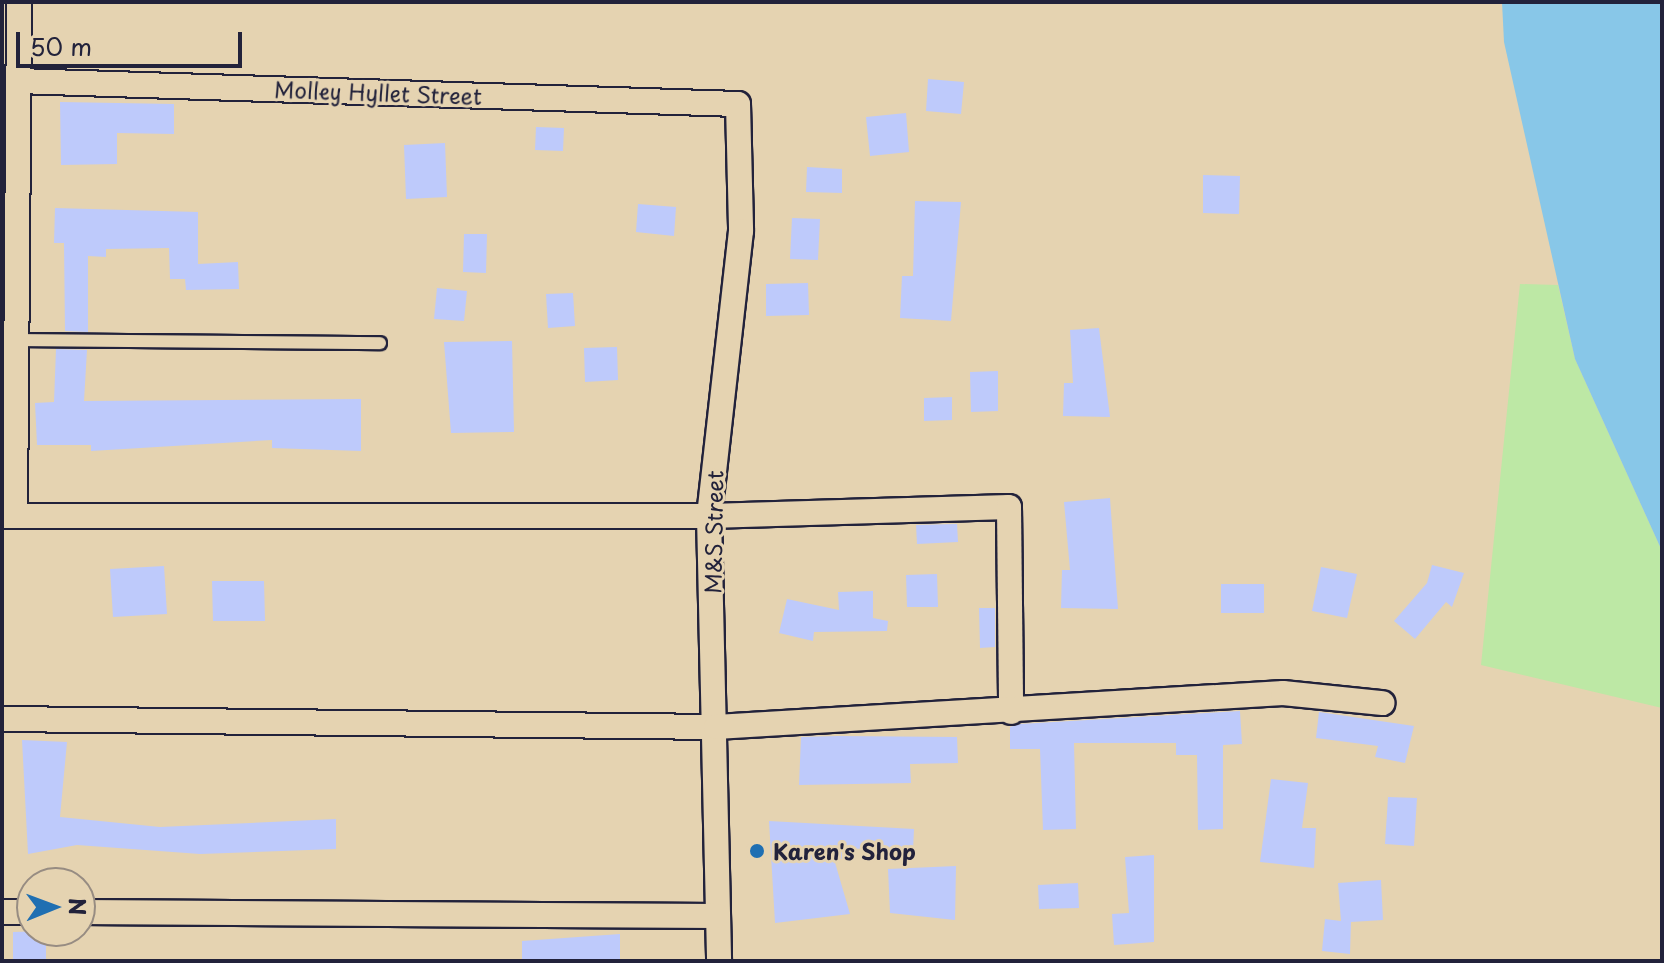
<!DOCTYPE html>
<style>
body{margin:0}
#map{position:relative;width:1664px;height:963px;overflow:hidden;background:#e5d3b1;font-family:"Playpen Sans",sans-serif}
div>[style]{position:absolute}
.green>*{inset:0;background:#bde8a5}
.water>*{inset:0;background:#88c7e8}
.building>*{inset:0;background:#becafb}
.roads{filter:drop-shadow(2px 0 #22223b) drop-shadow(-2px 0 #22223b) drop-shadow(0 2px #22223b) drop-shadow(0 -2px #22223b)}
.service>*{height:12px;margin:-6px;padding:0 6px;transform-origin:6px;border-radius:6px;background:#e5d3b1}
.minor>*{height:24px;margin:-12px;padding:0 12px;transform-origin:12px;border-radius:12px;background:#e5d3b1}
.dots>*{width:22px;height:22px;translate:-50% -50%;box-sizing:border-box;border:4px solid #e5d3b1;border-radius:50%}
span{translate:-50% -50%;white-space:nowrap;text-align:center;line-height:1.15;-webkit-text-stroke:6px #e5d3b1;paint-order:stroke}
.street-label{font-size:22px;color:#22223b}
.poi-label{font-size:22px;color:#22223b;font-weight:700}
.left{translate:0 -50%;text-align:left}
.frame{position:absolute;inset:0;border:4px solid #22223b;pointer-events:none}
.north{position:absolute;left:16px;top:867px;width:80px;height:80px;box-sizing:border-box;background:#e5d3b1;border:2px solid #978c82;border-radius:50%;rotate:89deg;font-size:22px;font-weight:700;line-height:32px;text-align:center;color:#22223b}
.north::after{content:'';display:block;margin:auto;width:28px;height:36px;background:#1f6fb2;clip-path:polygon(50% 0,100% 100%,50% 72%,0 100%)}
.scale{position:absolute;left:16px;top:32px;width:226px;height:36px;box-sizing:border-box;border:4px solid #22223b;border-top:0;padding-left:10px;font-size:24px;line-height:28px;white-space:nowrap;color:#22223b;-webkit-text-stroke:6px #e5d3b1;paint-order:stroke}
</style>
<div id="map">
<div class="green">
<div style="clip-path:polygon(1520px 284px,1558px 285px,1575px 359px,1662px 551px,1662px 708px,1481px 665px)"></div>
</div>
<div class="water">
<div style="clip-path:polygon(1502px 2px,1662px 2px,1662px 551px,1575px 359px,1504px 42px)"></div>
</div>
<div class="building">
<div style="clip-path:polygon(928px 79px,964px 82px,961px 114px,926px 111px)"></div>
<div style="clip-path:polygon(60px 102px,174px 104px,174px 134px,117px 133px,117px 164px,61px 165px)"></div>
<div style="clip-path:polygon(906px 113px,909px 152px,870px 156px,866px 117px)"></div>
<div style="clip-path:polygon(536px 127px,564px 128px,563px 151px,535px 150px)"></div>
<div style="clip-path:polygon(445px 143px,447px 197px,406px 199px,404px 145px)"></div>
<div style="clip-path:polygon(807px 167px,842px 169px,842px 193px,806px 192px)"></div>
<div style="clip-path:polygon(1203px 175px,1240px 176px,1239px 214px,1203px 213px)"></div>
<div style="clip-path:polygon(915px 201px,961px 202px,951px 321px,900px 318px,902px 276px,913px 276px)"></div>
<div style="clip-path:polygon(638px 204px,676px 207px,674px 236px,636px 232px)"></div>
<div style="clip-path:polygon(55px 208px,198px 212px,198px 264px,238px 262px,239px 289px,186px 290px,185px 279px,170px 279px,169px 248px,106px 249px,106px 257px,88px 256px,88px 332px,65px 331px,64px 243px,54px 243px)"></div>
<div style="clip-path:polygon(792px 218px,820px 219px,818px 260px,790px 259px)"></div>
<div style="clip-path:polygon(464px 234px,487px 234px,486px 273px,463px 272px)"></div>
<div style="clip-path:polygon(808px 283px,809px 315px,766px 316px,766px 284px)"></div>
<div style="clip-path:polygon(437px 288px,467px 291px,464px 321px,434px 319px)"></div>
<div style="clip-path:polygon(573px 293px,575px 326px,548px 328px,546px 294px)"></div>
<div style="clip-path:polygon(1099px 328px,1110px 417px,1063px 416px,1064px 383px,1073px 383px,1070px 330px)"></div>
<div style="clip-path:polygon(512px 341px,514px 432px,451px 433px,444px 342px)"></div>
<div style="clip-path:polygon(617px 347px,618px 380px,585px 382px,584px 348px)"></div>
<div style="clip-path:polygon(56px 349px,87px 350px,84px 401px,361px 399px,361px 451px,272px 448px,272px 440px,91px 451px,91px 445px,37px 445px,35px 403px,54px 402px)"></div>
<div style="clip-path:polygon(998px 371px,998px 411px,971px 412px,970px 372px)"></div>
<div style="clip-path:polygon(952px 397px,952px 420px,924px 421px,924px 398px)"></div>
<div style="clip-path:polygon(1110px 498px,1118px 609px,1061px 608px,1062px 570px,1070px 570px,1064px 502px)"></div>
<div style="clip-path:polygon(957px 524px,958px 542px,917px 544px,916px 525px)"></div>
<div style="clip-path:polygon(1432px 565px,1464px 573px,1452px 607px,1446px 602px,1415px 639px,1394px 621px,1427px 583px)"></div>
<div style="clip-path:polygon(164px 566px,167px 614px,113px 617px,110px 569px)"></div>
<div style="clip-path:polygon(1321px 567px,1357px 574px,1347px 618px,1312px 611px)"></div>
<div style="clip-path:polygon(937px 574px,938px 607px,907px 607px,906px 575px)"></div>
<div style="clip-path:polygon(212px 581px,264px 581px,265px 621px,213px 621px)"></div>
<div style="clip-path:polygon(1221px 584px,1264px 584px,1264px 613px,1221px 613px)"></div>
<div style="clip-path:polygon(873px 591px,873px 618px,888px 621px,887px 631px,814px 632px,813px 641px,779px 633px,787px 599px,839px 610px,838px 592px)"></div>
<div style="clip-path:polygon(979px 608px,995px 608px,995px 647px,980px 648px)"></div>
<div style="clip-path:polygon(1240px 711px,1242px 744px,1223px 745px,1223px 829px,1198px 830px,1197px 755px,1176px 755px,1176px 743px,1074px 743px,1076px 829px,1043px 830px,1040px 749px,1010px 749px,1010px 727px,1020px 724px)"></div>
<div style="clip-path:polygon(1319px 712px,1414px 726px,1405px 763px,1375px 757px,1378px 746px,1316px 738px)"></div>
<div style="clip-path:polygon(838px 736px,957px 737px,958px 763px,910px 764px,911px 783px,799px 785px,801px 737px)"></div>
<div style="clip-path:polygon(22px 740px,67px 742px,60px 817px,160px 827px,336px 819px,336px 849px,200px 854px,77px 845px,28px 854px)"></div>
<div style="clip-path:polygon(1271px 779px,1308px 783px,1302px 828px,1316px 828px,1314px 868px,1260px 862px)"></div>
<div style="clip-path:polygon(1388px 797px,1417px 798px,1414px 846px,1385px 844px)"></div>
<div style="clip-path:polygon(769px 821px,914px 829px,913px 851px,842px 848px,842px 859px,834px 859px,850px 914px,775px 923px)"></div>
<div style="clip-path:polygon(1154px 855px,1154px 942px,1114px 945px,1112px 914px,1129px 913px,1125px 857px)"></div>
<div style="clip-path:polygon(956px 866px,955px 920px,890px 913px,888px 869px)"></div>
<div style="clip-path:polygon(1381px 880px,1383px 920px,1351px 922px,1350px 954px,1322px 951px,1325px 919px,1341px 921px,1338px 883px)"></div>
<div style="clip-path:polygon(1078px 883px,1079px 908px,1039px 909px,1038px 885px)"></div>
<div style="clip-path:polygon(46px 931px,46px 961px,13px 961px,13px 932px)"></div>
<div style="clip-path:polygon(620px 934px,620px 961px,522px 961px,522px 941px)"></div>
</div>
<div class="roads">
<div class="service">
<div style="left:20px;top:340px;width:360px;rotate:0.5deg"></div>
</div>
<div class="minor">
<div style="left:18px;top:81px;width:720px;rotate:1.83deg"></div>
<div style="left:738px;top:104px;width:127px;rotate:88.6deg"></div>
<div style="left:741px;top:231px;width:287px;rotate:96.4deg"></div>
<div style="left:709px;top:516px;width:445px;rotate:88.7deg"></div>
<div style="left:15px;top:515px;width:513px;rotate:-89.55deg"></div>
<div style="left:2px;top:516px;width:707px"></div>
<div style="left:709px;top:516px;width:300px;rotate:-1.7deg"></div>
<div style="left:1009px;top:507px;width:205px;rotate:89.4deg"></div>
<div style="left:2px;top:719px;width:714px;rotate:0.64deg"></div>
<div style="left:716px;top:727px;width:568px;rotate:-3.43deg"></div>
<div style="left:1283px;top:693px;width:100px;rotate:5.8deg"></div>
<div style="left:2px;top:912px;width:30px"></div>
<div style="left:80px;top:912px;width:637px;rotate:0.36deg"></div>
</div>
</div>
<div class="dots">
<div style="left:757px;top:851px;background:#1f6fb2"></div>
</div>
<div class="street-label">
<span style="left:378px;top:92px;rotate:2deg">Molley Hyllet Street</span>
<span style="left:713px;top:532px;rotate:-89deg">M&amp;S Street</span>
</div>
<div class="poi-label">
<span class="left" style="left:773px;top:851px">Karen's Shop</span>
</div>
<div class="frame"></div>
<div class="north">N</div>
<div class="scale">50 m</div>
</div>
